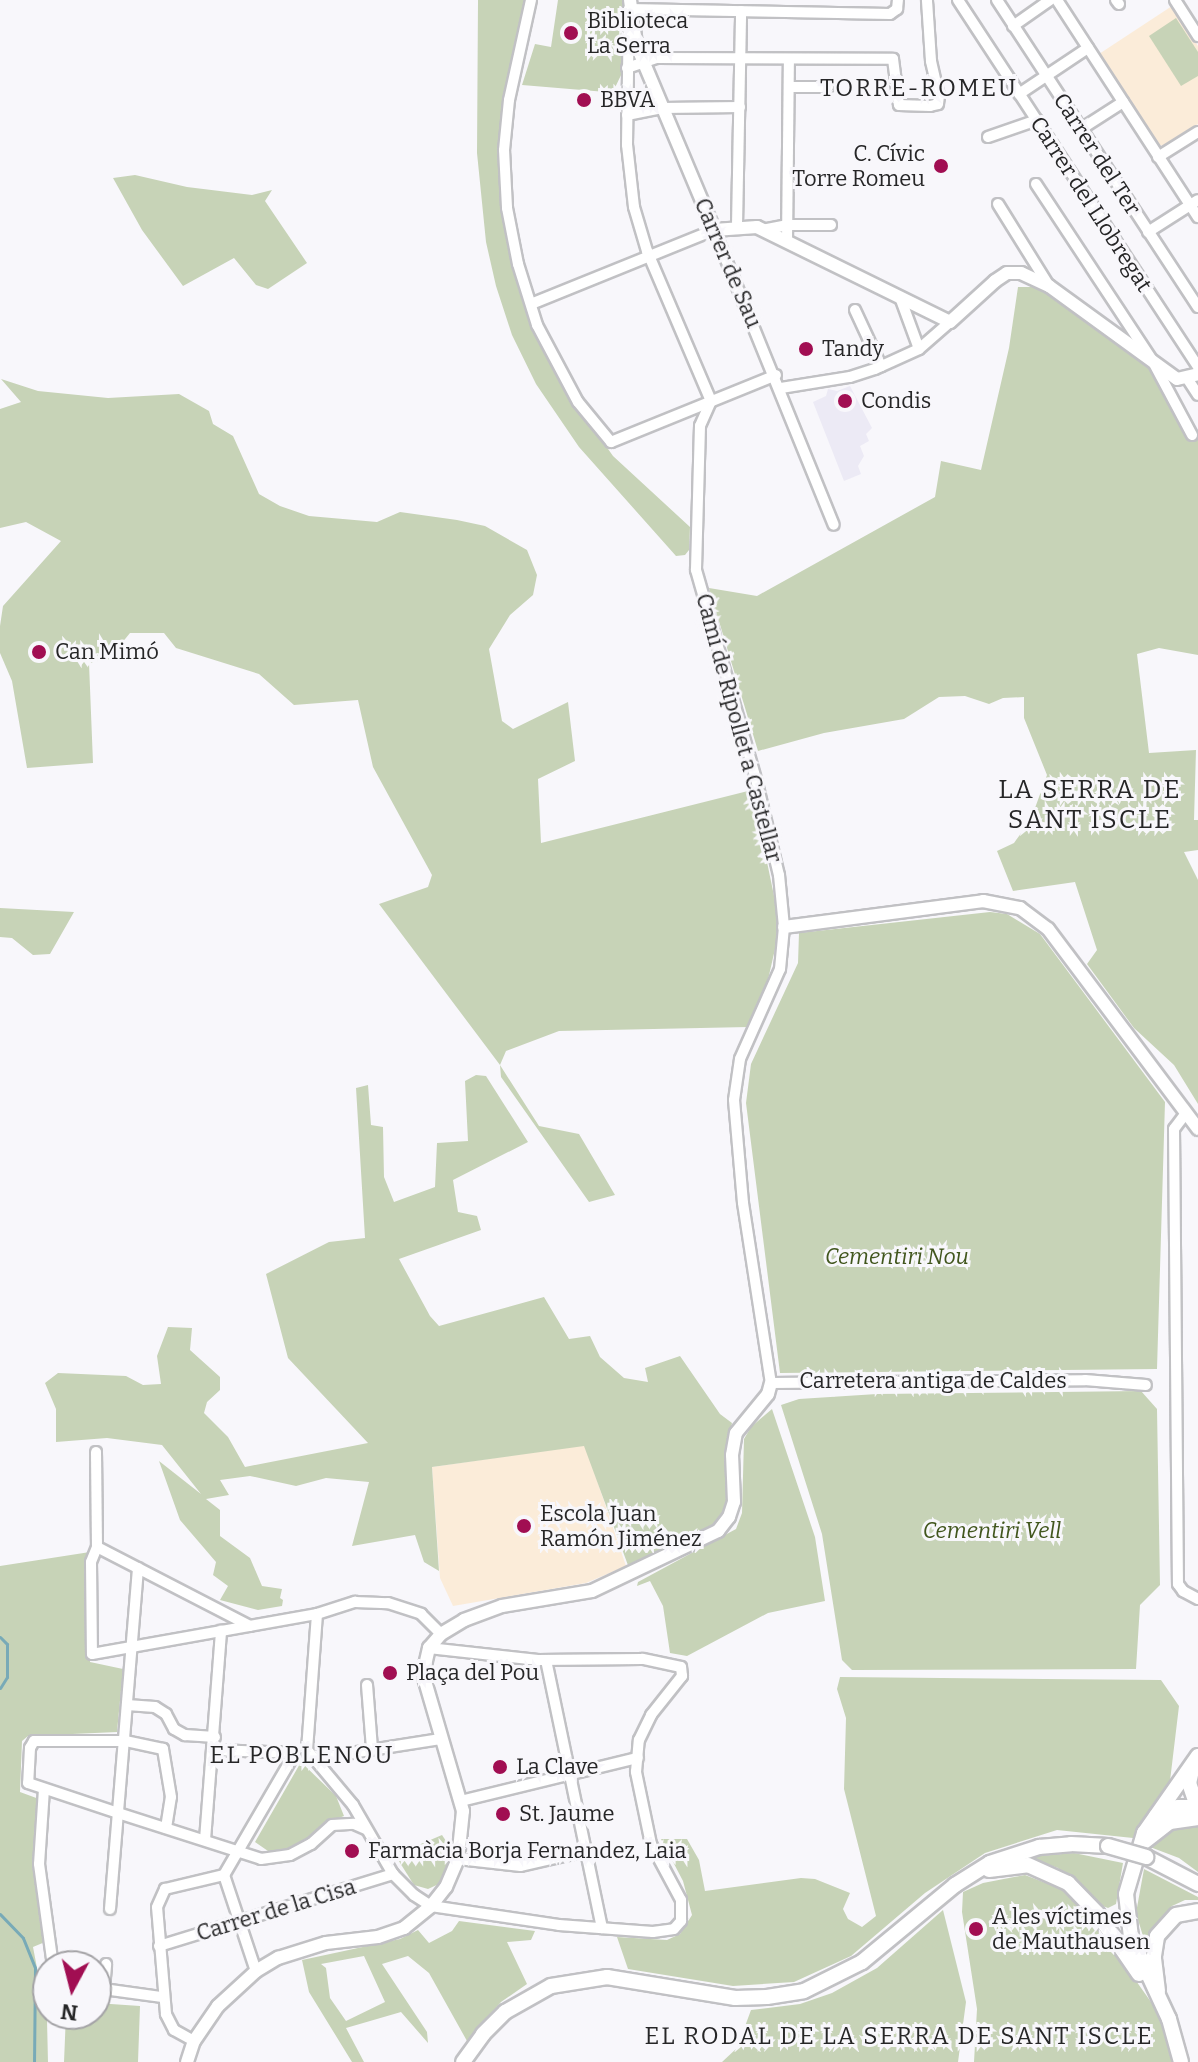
<!DOCTYPE html>
<meta charset="utf-8">
<style>
body{margin:0}
#map{position:relative;width:1198px;height:2062px;overflow:hidden;background:#f8f7fb;font-family:Bitter,serif}
div>[style]{position:absolute}
.built>*{inset:0;background:#eceaf5}
.education>*{inset:0;background:#fbecd9}
.green>*{inset:0;background:#c7d3b7}
.stream>*{height:3px;margin:-1.5px;padding:0 1.5px;transform-origin:1.5px;border-radius:1.5px;background:#78aab7}
.roads{filter:drop-shadow(2px 0 #c1c1c4) drop-shadow(-2px 0 #c1c1c4) drop-shadow(0 2px #c1c1c4) drop-shadow(0 -2px #c1c1c4)}
.minor>*{height:10px;margin:-5px;padding:0 5px;transform-origin:5px;border-radius:5px;background:#fff}
.tertiary>*{height:12px;margin:-6px;padding:0 6px;transform-origin:6px;border-radius:6px;background:#fff}
.secondary>*{height:14px;margin:-7px;padding:0 7px;transform-origin:7px;border-radius:7px;background:#fff}
.bridges{filter:drop-shadow(2px 0 #c1c1c4) drop-shadow(-2px 0 #c1c1c4) drop-shadow(0 2px #c1c1c4) drop-shadow(0 -2px #c1c1c4)}
.secondary-bridge>*{height:14px;margin:-7px;padding:0 7px;transform-origin:7px;border-radius:7px;background:#fff}
.dots>*{width:22px;height:22px;translate:-50% -50%;box-sizing:border-box;border:4px solid #f8f7fb;border-radius:50%}
span{translate:-50% -50%;white-space:nowrap;text-align:center;line-height:1.15;-webkit-text-stroke:6px #f8f7fb;paint-order:stroke}
.poi-label{font-size:22px;color:#262627}
.left{translate:0 -50%;text-align:left}
.right{translate:-100% -50%;text-align:right}
.street-label{font-size:22px;color:#262627}
.park-label{font-size:22px;color:#41561d;font-style:italic}
.neighbourhood-label{font-size:24px;color:#262627;letter-spacing:2px}
.quarter-label{font-size:26px;color:#262627;letter-spacing:2px}
.north{position:absolute;left:32px;top:1950px;width:80px;height:80px;box-sizing:border-box;background:#f8f7fb;border:2px solid #a4a3a6;border-radius:50%;rotate:187deg;font-size:22px;font-weight:700;line-height:32px;text-align:center;color:#262627}
.north::after{content:'';display:block;margin:auto;width:28px;height:36px;background:#a10e52;clip-path:polygon(50% 0,100% 100%,50% 72%,0 100%)}
</style>
<div id="map">
<div class="built">
<div style="clip-path:polygon(850px 386px,872px 428px,866px 434px,869px 441px,860px 446px,864px 456px,858px 466px,861px 474px,844px 481px,813px 402px,826px 396px,828px 389px,837px 391px)"></div>
</div>
<div class="education">
<div style="clip-path:polygon(1172px 6px,1198px 46px,1198px 124px,1164px 146px,1159px 145px,1099px 54px)"></div>
<div style="clip-path:polygon(585px 1445px,626px 1566px,586px 1583px,453px 1606px,440px 1578px,432px 1467px)"></div>
</div>
<div class="green">
<div style="clip-path:polygon(478px 0,525px 0,499px 153px,499px 189px,507px 239px,534px 325px,589px 422px,613px 456px,690px 527px,689px 550px,685px 555px,676px 556px,579px 447px,536px 384px,512px 335px,496px 286px,486px 242px,477px 153px)"></div>
<div style="clip-path:polygon(558px 0,625px 0,623px 71px,611px 96px,606px 92px,522px 85px,535px 44px,551px 47px)"></div>
<div style="clip-path:polygon(1176px 18px,1198px 52px,1198px 76px,1181px 86px,1149px 36px)"></div>
<div style="clip-path:polygon(135px 175px,187px 187px,252px 195px,272px 190px,265px 201px,307px 263px,268px 289px,256px 285px,234px 258px,183px 286px,142px 230px,113px 178px)"></div>
<div style="clip-path:polygon(1018px 287px,1039px 287px,1056px 295px,1151px 367px,1187px 431px,1198px 438px,1198px 655px,1159px 648px,1137px 654px,1149px 753px,1196px 750px,1194px 820px,1198px 820px,1198px 850px,1184px 852px,1198px 880px,1198px 1104px,1174px 1065px,1134px 1028px,1087px 964px,1097px 950px,1075px 882px,1013px 891px,997px 851px,1014px 843px,1031px 819px,1047px 775px,1024px 718px,1024px 697px,1003px 698px,989px 704px,965px 696px,939px 697px,904px 719px,824px 733px,758px 751px,709px 588px,757px 596px,935px 497px,941px 461px,981px 470px,1009px 348px)"></div>
<div style="clip-path:polygon(1px 379px,38px 391px,108px 398px,179px 394px,209px 411px,213px 424px,233px 436px,259px 494px,280px 506px,309px 516px,377px 522px,400px 512px,457px 520px,485px 526px,527px 550px,537px 575px,533px 595px,510px 615px,489px 649px,502px 721px,513px 729px,568px 702px,575px 761px,538px 779px,541px 843px,752px 790px,778px 915px,778px 936px,767px 984px,748px 1027px,559px 1031px,506px 1051px,500px 1065px,539px 1126px,579px 1134px,615px 1195px,589px 1202px,501px 1077px,500px 1065px,379px 904px,428px 887px,432px 875px,373px 767px,358px 700px,294px 705px,259px 674px,176px 648px,164px 633px,130px 633px,108px 660px,89px 663px,93px 763px,27px 768px,12px 681px,0 653px,0 626px,3px 606px,61px 541px,26px 522px,0 528px,0 409px,21px 402px)"></div>
<div style="clip-path:polygon(0 908px,74px 912px,50px 954px,33px 955px,12px 938px,0 937px)"></div>
<div style="clip-path:polygon(990px 912px,1007px 914px,1040px 934px,1165px 1102px,1157px 1369px,780px 1373px,746px 1103px,751px 1064px,798px 963px,799px 933px)"></div>
<div style="clip-path:polygon(476px 1075px,486px 1076px,528px 1142px,453px 1180px,458px 1212px,477px 1216px,481px 1230px,399px 1259px,430px 1316px,439px 1326px,544px 1297px,569px 1339px,590px 1336px,600px 1357px,624px 1378px,648px 1382px,645px 1368px,680px 1356px,720px 1414px,732px 1423px,726px 1450px,728px 1498px,722px 1517px,707px 1533px,629px 1568px,584px 1446px,432px 1467px,439px 1571px,424px 1562px,415px 1535px,352px 1546px,369px 1482px,326px 1478px,296px 1486px,250px 1476px,220px 1480px,229px 1495px,206px 1499px,220px 1510px,220px 1536px,250px 1558px,262px 1586px,282px 1589px,280px 1598px,283px 1600px,282px 1606px,258px 1610px,220px 1600px,228px 1586px,213px 1575px,216px 1562px,180px 1520px,159px 1461px,201px 1494px,162px 1445px,107px 1438px,56px 1442px,56px 1409px,45px 1383px,58px 1373px,126px 1376px,143px 1385px,161px 1384px,157px 1356px,168px 1327px,192px 1328px,190px 1350px,220px 1377px,220px 1390px,207px 1402px,204px 1413px,228px 1437px,245px 1467px,368px 1443px,288px 1358px,266px 1274px,329px 1242px,365px 1238px,356px 1088px,368px 1085px,371px 1125px,383px 1127px,384px 1177px,394px 1202px,435px 1187px,437px 1143px,468px 1141px,465px 1081px)"></div>
<div style="clip-path:polygon(1141px 1391px,1157px 1409px,1160px 1585px,1140px 1605px,1136px 1669px,852px 1670px,842px 1660px,822px 1534px,781px 1405px,799px 1399px,877px 1394px)"></div>
<div style="clip-path:polygon(772px 1409px,815px 1537px,825px 1601px,768px 1613px,687px 1656px,670px 1653px,663px 1606px,650px 1581px,637px 1586px,638px 1582px,736px 1529px,742px 1513px,744px 1439px,751px 1427px)"></div>
<div style="clip-path:polygon(90px 1552px,90px 1662px,123px 1669px,117px 1732px,28px 1736px,22px 1741px,20px 1792px,39px 1799px,45px 1942px,33px 1947px,47px 2020px,48px 2062px,0 2062px,0 1566px)"></div>
<div style="clip-path:polygon(840px 1677px,1161px 1680px,1179px 1706px,1170px 1781px,1133px 1838px,1057px 1830px,985px 1853px,925px 1893px,851px 1956px,794px 1982px,733px 1986px,628px 1969px,617px 1937px,667px 1940px,680px 1934px,692px 1915px,683px 1881px,661px 1839px,687px 1839px,699px 1860px,705px 1891px,801px 1878px,815px 1879px,850px 1893px,843px 1909px,848px 1919px,862px 1927px,876px 1916px,844px 1789px,846px 1718px,837px 1689px)"></div>
<div style="clip-path:polygon(301px 1762px,336px 1796px,344px 1816px,328px 1822px,309px 1840px,286px 1850px,268px 1851px,255px 1842px)"></div>
<div style="clip-path:polygon(1198px 1826px,1198px 1872px,1179px 1858px,1150px 1847px,1175px 1828px)"></div>
<div style="clip-path:polygon(442px 1835px,452px 1850px,441px 1883px,428px 1889px,414px 1885px,395px 1855px)"></div>
<div style="clip-path:polygon(1074px 1853px,1123px 1863px,1116px 1904px,1108px 1908px,1100px 1905px,1058px 1868px,1028px 1857px)"></div>
<div style="clip-path:polygon(1144px 1869px,1198px 1897px,1198px 1900px,1185px 1900px,1172px 1906px,1162px 1917px,1151px 1935px,1149px 1956px,1136px 1913px)"></div>
<div style="clip-path:polygon(1025px 1875px,1064px 1890px,1083px 1906px,1151px 2002px,1162px 2021px,1173px 2062px,974px 2062px,977px 2009px,962px 1912px,963px 1892px,983px 1883px)"></div>
<div style="clip-path:polygon(943px 1910px,966px 2002px,958px 2062px,722px 2062px,737px 2048px,751px 2010px,800px 2004px,832px 1993px,877px 1968px)"></div>
<div style="clip-path:polygon(evenodd,459px 1921px,535px 1931px,531px 1940px,507px 1942px,527px 1984px,501px 2002px,467px 2041px,429px 1973px,408px 1956px,382px 1964px,427px 2032px,428px 2043px,401px 2012px,346px 2028px,364px 2062px,352px 2062px,309px 1992px,302px 1960px,400px 1939px,418px 1930px,429px 1943px,452px 1931px,459px 1921px,364px 1956px,385px 2002px,346px 2021px,330px 1998px,326px 1968px,321px 1964px,364px 1956px)"></div>
<div style="clip-path:polygon(96px 2003px,140px 2006px,138px 2062px,64px 2062px,66px 2014px,96px 2014px)"></div>
</div>
<div class="stream">
<div style="left:0;top:1637px;width:10px;rotate:45deg"></div>
<div style="left:7px;top:1644px;width:33px;rotate:90deg"></div>
<div style="left:7px;top:1677px;width:13px;rotate:122deg"></div>
<div style="left:0;top:1914px;width:33px;rotate:46deg"></div>
<div style="left:23px;top:1938px;width:32px;rotate:68deg"></div>
<div style="left:35px;top:1968px;width:94px;rotate:90.6deg"></div>
</div>
<div class="roads">
<div class="minor">
<div style="left:531px;top:0;width:102px;rotate:102.4deg"></div>
<div style="left:509px;top:100px;width:50px;rotate:95.7deg"></div>
<div style="left:504px;top:150px;width:58px;rotate:87deg"></div>
<div style="left:507px;top:208px;width:57px;rotate:78.9deg"></div>
<div style="left:518px;top:264px;width:64px;rotate:72.7deg"></div>
<div style="left:537px;top:325px;width:87px;rotate:62deg"></div>
<div style="left:578px;top:402px;width:52px;rotate:50.5deg"></div>
<div style="left:611px;top:442px;width:178px;rotate:-22.1deg"></div>
<div style="left:958px;top:0;width:439px;rotate:56.8deg"></div>
<div style="left:997px;top:0;width:367px;rotate:56.8deg"></div>
<div style="left:1057px;top:0;width:259px;rotate:57deg"></div>
<div style="left:1116px;top:0;width:5px;rotate:53deg"></div>
<div style="left:1175px;top:0;width:43px;rotate:57.4deg"></div>
<div style="left:1013px;top:26px;width:45px;rotate:-35.1deg"></div>
<div style="left:627px;top:68px;width:31px;rotate:-19deg"></div>
<div style="left:656px;top:58px;width:237px;rotate:0.2deg"></div>
<div style="left:893px;top:59px;width:46px;rotate:82.6deg"></div>
<div style="left:899px;top:105px;width:31px;rotate:2deg"></div>
<div style="left:930px;top:106px;width:8px;rotate:-14deg"></div>
<div style="left:938px;top:104px;width:8px;rotate:-83deg"></div>
<div style="left:939px;top:96px;width:36px;rotate:-103deg"></div>
<div style="left:931px;top:61px;width:61px;rotate:-93.8deg"></div>
<div style="left:789px;top:87px;width:39px"></div>
<div style="left:1019px;top:94px;width:83px;rotate:-33.7deg"></div>
<div style="left:627px;top:115px;width:37px;rotate:-11deg"></div>
<div style="left:663px;top:108px;width:77px;rotate:-0.7deg"></div>
<div style="left:1081px;top:129px;width:50px;rotate:-32.7deg"></div>
<div style="left:988px;top:137px;width:52px;rotate:-19.1deg"></div>
<div style="left:1158px;top:157px;width:47px;rotate:-32deg"></div>
<div style="left:1036px;top:184px;width:211px;rotate:56.6deg"></div>
<div style="left:1152px;top:360px;width:85px;rotate:61.9deg"></div>
<div style="left:998px;top:204px;width:97px;rotate:58.1deg"></div>
<div style="left:737px;top:226px;width:215px;rotate:-88.9deg"></div>
<div style="left:762px;top:230px;width:25px;rotate:-11deg"></div>
<div style="left:787px;top:225px;width:44px"></div>
<div style="left:1148px;top:232px;width:59px;rotate:-32.6deg"></div>
<div style="left:787px;top:242px;width:183px;rotate:-89.4deg"></div>
<div style="left:900px;top:297px;width:55px;rotate:69.9deg"></div>
<div style="left:531px;top:304px;width:197px;rotate:-22deg"></div>
<div style="left:714px;top:230px;width:318px;rotate:67.9deg"></div>
<div style="left:855px;top:310px;width:62px;rotate:65.1deg"></div>
<div style="left:1187px;top:378px;width:20px;rotate:57deg"></div>
<div style="left:781px;top:388px;width:70px;rotate:-9.1deg"></div>
<div style="left:850px;top:377px;width:26px;rotate:-18deg"></div>
<div style="left:875px;top:369px;width:48px;rotate:-24.4deg"></div>
<div style="left:919px;top:349px;width:41px;rotate:-41.1deg"></div>
<div style="left:711px;top:401px;width:27px;rotate:114deg"></div>
<div style="left:700px;top:426px;width:144px;rotate:91.6deg"></div>
<div style="left:696px;top:570px;width:222px;rotate:74deg"></div>
<div style="left:757px;top:783px;width:95px;rotate:76.6deg"></div>
<div style="left:779px;top:875px;width:52px;rotate:84.5deg"></div>
<div style="left:784px;top:927px;width:42px;rotate:95.4deg"></div>
<div style="left:780px;top:969px;width:98px;rotate:114deg"></div>
<div style="left:740px;top:1059px;width:41px;rotate:98.3deg"></div>
<div style="left:734px;top:1100px;width:103px;rotate:85deg"></div>
<div style="left:743px;top:1203px;width:182px;rotate:81.2deg"></div>
<div style="left:771px;top:1383px;width:314px;rotate:-0.5deg"></div>
<div style="left:1085px;top:1380px;width:61px;rotate:4.7deg"></div>
<div style="left:711px;top:401px;width:163px;rotate:-113.1deg"></div>
<div style="left:647px;top:251px;width:46px;rotate:-106.5deg"></div>
<div style="left:634px;top:207px;width:62px;rotate:-96.4deg"></div>
<div style="left:627px;top:145px;width:136px;rotate:-89.2deg"></div>
<div style="left:629px;top:9px;width:261px;rotate:1.1deg"></div>
<div style="left:890px;top:14px;width:9px;rotate:-36deg"></div>
<div style="left:897px;top:9px;width:9px;rotate:-84deg"></div>
<div style="left:1186px;top:1113px;width:20px;rotate:127deg"></div>
<div style="left:1174px;top:1129px;width:455px;rotate:89.5deg"></div>
<div style="left:1178px;top:1584px;width:9px;rotate:54deg"></div>
<div style="left:1183px;top:1591px;width:17px;rotate:28deg"></div>
<div style="left:96px;top:1452px;width:95px;rotate:89.4deg"></div>
<div style="left:97px;top:1547px;width:172px;rotate:27.3deg"></div>
<div style="left:97px;top:1547px;width:16px;rotate:112deg"></div>
<div style="left:91px;top:1562px;width:92px;rotate:89.4deg"></div>
<div style="left:92px;top:1654px;width:229px;rotate:-10.1deg"></div>
<div style="left:317px;top:1614px;width:40px;rotate:-18deg"></div>
<div style="left:355px;top:1602px;width:33px;rotate:2deg"></div>
<div style="left:388px;top:1603px;width:35px;rotate:18deg"></div>
<div style="left:421px;top:1614px;width:28px;rotate:45deg"></div>
<div style="left:317px;top:1614px;width:136px;rotate:94.2deg"></div>
<div style="left:307px;top:1750px;width:72px;rotate:50.1deg"></div>
<div style="left:353px;top:1805px;width:80px;rotate:59.9deg"></div>
<div style="left:393px;top:1874px;width:30px;rotate:45deg"></div>
<div style="left:414px;top:1895px;width:20px;rotate:33deg"></div>
<div style="left:431px;top:1906px;width:129px;rotate:8.4deg"></div>
<div style="left:559px;top:1925px;width:94px;rotate:4.3deg"></div>
<div style="left:653px;top:1932px;width:21px;rotate:-8deg"></div>
<div style="left:674px;top:1929px;width:11px;rotate:-49deg"></div>
<div style="left:681px;top:1921px;width:21px;rotate:-90deg"></div>
<div style="left:681px;top:1900px;width:64px;rotate:-118.2deg"></div>
<div style="left:651px;top:1844px;width:74px;rotate:-101.8deg"></div>
<div style="left:636px;top:1772px;width:32px;rotate:-85deg"></div>
<div style="left:639px;top:1740px;width:28px;rotate:-64deg"></div>
<div style="left:651px;top:1715px;width:50px;rotate:-51.5deg"></div>
<div style="left:682px;top:1676px;width:9px;rotate:-96deg"></div>
<div style="left:681px;top:1667px;width:40px;rotate:-168deg"></div>
<div style="left:642px;top:1659px;width:104px;rotate:179.4deg"></div>
<div style="left:538px;top:1660px;width:110px;rotate:-173.7deg"></div>
<div style="left:546px;top:1660px;width:274px;rotate:78.2deg"></div>
<div style="left:367px;top:1685px;width:64px;rotate:85.5deg"></div>
<div style="left:127px;top:1705px;width:28px;rotate:4deg"></div>
<div style="left:155px;top:1707px;width:13px;rotate:32deg"></div>
<div style="left:166px;top:1714px;width:17px;rotate:62deg"></div>
<div style="left:174px;top:1729px;width:13px;rotate:29deg"></div>
<div style="left:185px;top:1735px;width:30px;rotate:4deg"></div>
<div style="left:214px;top:1750px;width:81px;rotate:2.1deg"></div>
<div style="left:295px;top:1753px;width:141px;rotate:120.2deg"></div>
<div style="left:313px;top:1759px;width:129px;rotate:-8.9deg"></div>
<div style="left:44px;top:1789px;width:75px;rotate:93.8deg"></div>
<div style="left:39px;top:1864px;width:103px;rotate:82.2deg"></div>
<div style="left:461px;top:1801px;width:182px;rotate:-13.7deg"></div>
<div style="left:166px;top:1828px;width:31px;rotate:-81deg"></div>
<div style="left:171px;top:1797px;width:49px;rotate:-99.5deg"></div>
<div style="left:163px;top:1749px;width:40px;rotate:-168deg"></div>
<div style="left:124px;top:1741px;width:90px;rotate:180deg"></div>
<div style="left:34px;top:1741px;width:8px;rotate:120deg"></div>
<div style="left:30px;top:1748px;width:35px;rotate:93deg"></div>
<div style="left:28px;top:1783px;width:95px;rotate:18.4deg"></div>
<div style="left:118px;top:1813px;width:150px;rotate:17.8deg"></div>
<div style="left:261px;top:1859px;width:29px;rotate:-8deg"></div>
<div style="left:290px;top:1855px;width:24px;rotate:-28deg"></div>
<div style="left:311px;top:1844px;width:28px;rotate:-42deg"></div>
<div style="left:332px;top:1825px;width:22px;rotate:-3deg"></div>
<div style="left:354px;top:1824px;width:13px;rotate:23deg"></div>
<div style="left:205px;top:1840px;width:210px;rotate:-85.6deg"></div>
<div style="left:458px;top:1859px;width:63px;rotate:6.3deg"></div>
<div style="left:521px;top:1866px;width:67px;rotate:-13deg"></div>
<div style="left:224px;top:1875px;width:101px;rotate:71.6deg"></div>
<div style="left:110px;top:1909px;width:342px;rotate:-85.3deg"></div>
<div style="left:159px;top:1946px;width:245px;rotate:-17.1deg"></div>
<div style="left:96px;top:1988px;width:67px;rotate:7.8deg"></div>
<div style="left:104px;top:1989px;width:25px;rotate:-85deg"></div>
<div style="left:194px;top:2041px;width:23px;rotate:-151deg"></div>
<div style="left:174px;top:2030px;width:18px;rotate:-117deg"></div>
<div style="left:166px;top:2014px;width:107px;rotate:-94.8deg"></div>
<div style="left:157px;top:1907px;width:20px;rotate:-66deg"></div>
<div style="left:165px;top:1889px;width:61px;rotate:-13.3deg"></div>
</div>
<div class="tertiary">
<div style="left:630px;top:0;width:44px;rotate:82.2deg"></div>
<div style="left:636px;top:44px;width:202px;rotate:67.2deg"></div>
<div style="left:714px;top:230px;width:43px;rotate:-4deg"></div>
<div style="left:757px;top:227px;width:215px;rotate:26.2deg"></div>
<div style="left:950px;top:322px;width:61px;rotate:-42.3deg"></div>
<div style="left:995px;top:281px;width:14px;rotate:-34deg"></div>
<div style="left:1007px;top:273px;width:14px"></div>
<div style="left:1021px;top:273px;width:31px;rotate:25deg"></div>
<div style="left:1049px;top:286px;width:158px;rotate:36deg"></div>
<div style="left:1177px;top:379px;width:22px;rotate:-13deg"></div>
<div style="left:784px;top:927px;width:201px;rotate:-7.4deg"></div>
<div style="left:983px;top:901px;width:38px;rotate:11deg"></div>
<div style="left:1020px;top:908px;width:35px;rotate:37deg"></div>
<div style="left:1048px;top:929px;width:250px;rotate:53.1deg"></div>
<div style="left:187px;top:2062px;width:22px;rotate:-72deg"></div>
<div style="left:194px;top:2041px;width:42px;rotate:-55.6deg"></div>
<div style="left:218px;top:2006px;width:52px;rotate:-42.6deg"></div>
<div style="left:256px;top:1971px;width:26px;rotate:-31deg"></div>
<div style="left:278px;top:1958px;width:50px;rotate:-17.4deg"></div>
<div style="left:326px;top:1943px;width:52px;rotate:-6.6deg"></div>
<div style="left:378px;top:1937px;width:28px;rotate:-19deg"></div>
<div style="left:404px;top:1928px;width:35px;rotate:-39deg"></div>
<div style="left:431px;top:1906px;width:24px;rotate:-52deg"></div>
<div style="left:446px;top:1887px;width:30px;rotate:-67deg"></div>
<div style="left:458px;top:1859px;width:48px;rotate:-84.1deg"></div>
<div style="left:463px;top:1811px;width:143px;rotate:-106.3deg"></div>
<div style="left:423px;top:1674px;width:27px;rotate:-77deg"></div>
<div style="left:429px;top:1648px;width:18px;rotate:-49deg"></div>
<div style="left:441px;top:1634px;width:27px;rotate:-31deg"></div>
<div style="left:464px;top:1620px;width:40px;rotate:-20.2deg"></div>
<div style="left:502px;top:1606px;width:91px;rotate:-9.5deg"></div>
<div style="left:592px;top:1591px;width:140px;rotate:-25.5deg"></div>
<div style="left:718px;top:1531px;width:18px;rotate:-52deg"></div>
<div style="left:729px;top:1517px;width:16px;rotate:-72deg"></div>
<div style="left:734px;top:1502px;width:47px;rotate:-92.4deg"></div>
<div style="left:732px;top:1455px;width:22px;rotate:-80deg"></div>
<div style="left:736px;top:1433px;width:50px;rotate:-50.6deg"></div>
<div style="left:768px;top:1394px;width:11px;rotate:-75deg"></div>
</div>
<div class="secondary">
<div style="left:1193px;top:1766px;width:17px;rotate:103deg"></div>
<div style="left:1189px;top:1783px;width:28px;rotate:71deg"></div>
<div style="left:1156px;top:1816px;width:24px;rotate:-22deg"></div>
<div style="left:1178px;top:1807px;width:20px"></div>
<div style="left:1144px;top:1842px;width:33px;rotate:-38deg"></div>
<div style="left:1170px;top:1822px;width:28px;rotate:-8deg"></div>
<div style="left:1146px;top:1857px;width:59px;rotate:27.4deg"></div>
<div style="left:989px;top:1870px;width:39px;rotate:-7deg"></div>
<div style="left:1028px;top:1865px;width:44px;rotate:24.2deg"></div>
<div style="left:1068px;top:1883px;width:42px;rotate:46deg"></div>
<div style="left:1097px;top:1913px;width:74px;rotate:55.5deg"></div>
<div style="left:1158px;top:1991px;width:35px;rotate:-97deg"></div>
<div style="left:1154px;top:1956px;width:20px;rotate:-81deg"></div>
<div style="left:1157px;top:1936px;width:28px;rotate:-48deg"></div>
<div style="left:1176px;top:1915px;width:22px;rotate:-10deg"></div>
<div style="left:463px;top:2062px;width:34px;rotate:-54deg"></div>
<div style="left:483px;top:2034px;width:31px;rotate:-45deg"></div>
<div style="left:505px;top:2012px;width:53px;rotate:-29.5deg"></div>
<div style="left:551px;top:1986px;width:57px;rotate:-9.1deg"></div>
<div style="left:607px;top:1977px;width:130px;rotate:9.3deg"></div>
<div style="left:735px;top:1998px;width:32px;rotate:-2deg"></div>
<div style="left:767px;top:1997px;width:37px;rotate:-9deg"></div>
<div style="left:804px;top:1991px;width:65px;rotate:-26.6deg"></div>
<div style="left:862px;top:1962px;width:121px;rotate:-39.6deg"></div>
<div style="left:955px;top:1885px;width:41px;rotate:-32.2deg"></div>
<div style="left:990px;top:1863px;width:52px;rotate:-18.1deg"></div>
<div style="left:1039px;top:1847px;width:32px;rotate:-5deg"></div>
<div style="left:1071px;top:1844px;width:37px;rotate:3deg"></div>
<div style="left:1181px;top:2062px;width:45px;rotate:-105.6deg"></div>
<div style="left:1169px;top:2019px;width:90px;rotate:-114.9deg"></div>
<div style="left:1131px;top:1937px;width:43px;rotate:-96.6deg"></div>
<div style="left:1126px;top:1894px;width:64px;rotate:-73.6deg"></div>
<div style="left:1144px;top:1833px;width:94px;rotate:-55deg"></div>
</div>
</div>
<div class="bridges">
<div class="secondary-bridge">
<div style="left:1108px;top:1846px;width:40px;rotate:16deg"></div>
</div>
</div>
<div class="dots">
<div style="left:571px;top:33px;background:#a10e52"></div>
<div style="left:584px;top:100px;background:#a10e52"></div>
<div style="left:941px;top:166px;background:#a10e52"></div>
<div style="left:806px;top:349px;background:#a10e52"></div>
<div style="left:845px;top:401px;background:#a10e52"></div>
<div style="left:39px;top:652px;background:#a10e52"></div>
<div style="left:524px;top:1526px;background:#a10e52"></div>
<div style="left:390px;top:1673px;background:#a10e52"></div>
<div style="left:500px;top:1767px;background:#a10e52"></div>
<div style="left:503px;top:1814px;background:#a10e52"></div>
<div style="left:352px;top:1851px;background:#a10e52"></div>
<div style="left:976px;top:1929px;background:#a10e52"></div>
</div>
<div class="poi-label">
<span class="left" style="left:587px;top:33px">Biblioteca<br>La Serra</span>
<span class="left" style="left:600px;top:100px">BBVA</span>
<span class="right" style="left:925px;top:166px">C. Cívic<br>Torre Romeu</span>
<span class="left" style="left:822px;top:349px">Tandy</span>
<span class="left" style="left:861px;top:401px">Condis</span>
<span class="left" style="left:55px;top:652px">Can Mimó</span>
<span class="left" style="left:540px;top:1526px">Escola Juan<br>Ramón Jiménez</span>
<span class="left" style="left:406px;top:1673px">Plaça del Pou</span>
<span class="left" style="left:516px;top:1767px">La Clave</span>
<span class="left" style="left:519px;top:1814px">St. Jaume</span>
<span class="left" style="left:368px;top:1851px">Farmàcia Borja Fernandez, Laia</span>
<span class="left" style="left:992px;top:1929px">A les víctimes<br>de Mauthausen</span>
</div>
<div class="street-label">
<span style="left:1097px;top:154px;rotate:57deg">Carrer del Ter</span>
<span style="left:1091px;top:204px;rotate:57deg">Carrer del Llobregat</span>
<span style="left:728px;top:263px;rotate:67deg">Carrer de Sau</span>
<span style="left:739px;top:728px;rotate:75deg">Camí de Ripollet a Castellar</span>
<span style="left:933px;top:1381px">Carretera antiga de Caldes</span>
<span style="left:276px;top:1910px;rotate:-17deg">Carrer de la Cisa</span>
</div>
<div class="park-label">
<span style="left:897px;top:1257px">Cementiri Nou</span>
<span style="left:992px;top:1531px">Cementiri Vell</span>
</div>
<div class="neighbourhood-label">
<span style="left:919px;top:89px">TORRE-ROMEU</span>
<span style="left:302px;top:1756px">EL POBLENOU</span>
<span style="left:899px;top:2037px">EL RODAL DE LA SERRA DE SANT ISCLE</span>
</div>
<div class="quarter-label">
<span style="left:1090px;top:805px">LA SERRA DE<br>SANT ISCLE</span>
</div>
<div class="north">N</div>
</div>
